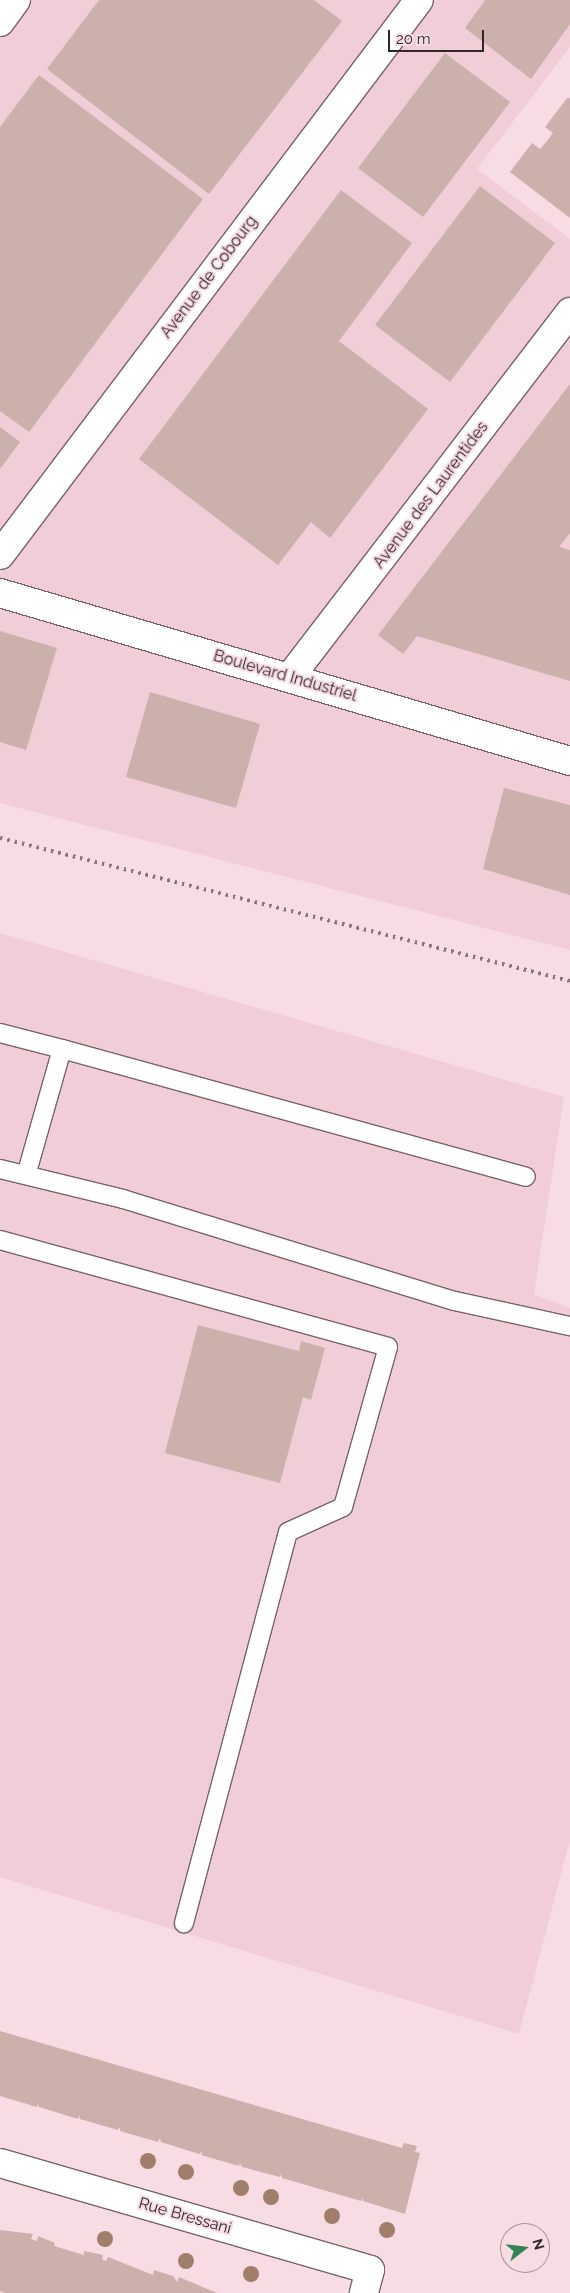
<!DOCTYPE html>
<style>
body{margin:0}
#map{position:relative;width:570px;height:2293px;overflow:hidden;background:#f8dce3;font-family:Raleway,sans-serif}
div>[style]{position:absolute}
.built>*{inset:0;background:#f1ced7}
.building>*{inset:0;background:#cbb0ab}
.roads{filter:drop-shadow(1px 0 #7a6268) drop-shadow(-1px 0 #7a6268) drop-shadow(0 1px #7a6268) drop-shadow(0 -1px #7a6268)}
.service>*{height:18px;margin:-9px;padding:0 9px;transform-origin:9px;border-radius:9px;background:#fff}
.minor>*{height:28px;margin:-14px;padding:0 14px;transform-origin:14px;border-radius:14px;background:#fff}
.tertiary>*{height:28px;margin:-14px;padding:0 14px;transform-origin:14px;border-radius:14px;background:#fff}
.rail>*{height:4px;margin-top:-2px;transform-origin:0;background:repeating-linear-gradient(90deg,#88767a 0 2.5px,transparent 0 7.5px)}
.trees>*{width:16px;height:16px;margin:-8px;border-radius:50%;background:#a07e69}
span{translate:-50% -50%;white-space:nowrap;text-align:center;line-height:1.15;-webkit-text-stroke:4px #f8dce3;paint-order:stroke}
.street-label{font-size:16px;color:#312629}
.north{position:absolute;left:500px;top:2223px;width:50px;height:50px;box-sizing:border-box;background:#f8dce3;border:1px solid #a89399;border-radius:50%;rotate:74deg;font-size:14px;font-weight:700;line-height:20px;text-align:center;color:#312629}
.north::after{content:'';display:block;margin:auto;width:18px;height:22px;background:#348353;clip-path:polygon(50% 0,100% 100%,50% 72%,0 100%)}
.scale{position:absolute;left:388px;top:30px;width:96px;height:22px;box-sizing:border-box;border:2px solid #312629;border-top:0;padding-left:6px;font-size:15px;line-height:18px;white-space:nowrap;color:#312629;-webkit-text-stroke:4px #f8dce3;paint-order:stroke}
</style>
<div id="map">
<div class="built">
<div style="clip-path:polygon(0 0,570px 0,570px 47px,477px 169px,570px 239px,570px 950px,0 803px)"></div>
<div style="clip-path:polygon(0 933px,564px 1097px,534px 1294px,570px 1308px,570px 1840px,519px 2034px,0 1877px)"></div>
</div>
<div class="building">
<div style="clip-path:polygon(99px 0,314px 0,342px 21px,209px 194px,47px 69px)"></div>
<div style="clip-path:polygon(485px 0,570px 0,570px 24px,531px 79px,465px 28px)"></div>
<div style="clip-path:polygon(445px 53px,510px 102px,423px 217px,358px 168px)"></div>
<div style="clip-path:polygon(39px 75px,203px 199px,29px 432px,0 411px,0 127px)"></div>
<div style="clip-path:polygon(568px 97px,570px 99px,570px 218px,510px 172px,532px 143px,540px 149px,547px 141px,553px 133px,545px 127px)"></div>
<div style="clip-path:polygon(480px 186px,555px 243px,450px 382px,375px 325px)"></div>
<div style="clip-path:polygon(341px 190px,412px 243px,339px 341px,428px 409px,330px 538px,311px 522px,278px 565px,139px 459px)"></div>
<div style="clip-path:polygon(570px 384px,570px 533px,559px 547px,570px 550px,570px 681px,417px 636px,403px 654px,378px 635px)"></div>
<div style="clip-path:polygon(0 427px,20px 442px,0 469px)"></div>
<div style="clip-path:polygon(0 631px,57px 648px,26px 750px,0 742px)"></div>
<div style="clip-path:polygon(150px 692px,260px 724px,236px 808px,126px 777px)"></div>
<div style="clip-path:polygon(504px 788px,570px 805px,570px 895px,483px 869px)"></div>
<div style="clip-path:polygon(198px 1325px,299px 1351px,301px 1341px,325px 1348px,311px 1400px,303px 1397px,280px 1483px,165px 1453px)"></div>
<div style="clip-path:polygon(0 2031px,402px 2148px,404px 2143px,417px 2146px,415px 2152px,420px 2153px,405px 2214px,363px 2201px,363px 2198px,361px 2201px,282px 2178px,281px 2174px,280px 2177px,242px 2167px,240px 2163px,239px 2166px,201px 2155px,203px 2151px,199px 2154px,161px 2142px,160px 2138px,158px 2142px,120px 2131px,120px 2127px,118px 2130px,80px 2119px,79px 2115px,78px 2119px,39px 2107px,38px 2104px,37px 2107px,0 2096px)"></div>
<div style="clip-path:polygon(0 2230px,33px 2234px,31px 2239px,37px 2241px,38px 2236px,55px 2243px,54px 2246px,84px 2255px,84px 2251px,103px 2255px,102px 2259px,106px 2261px,108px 2257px,153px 2275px,154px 2270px,173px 2276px,177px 2282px,179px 2277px,217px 2293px,5px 2293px,0 2291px)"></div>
</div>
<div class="roads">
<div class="service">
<div style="left:0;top:1033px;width:64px;rotate:14.5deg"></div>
<div style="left:62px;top:1049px;width:131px;rotate:105.9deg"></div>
<div style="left:62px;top:1049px;width:481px;rotate:15.4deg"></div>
<div style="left:0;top:1169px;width:127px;rotate:13.7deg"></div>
<div style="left:123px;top:1199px;width:347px;rotate:17.1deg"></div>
<div style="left:455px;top:1301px;width:118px;rotate:12.3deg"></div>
<div style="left:0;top:1240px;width:402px;rotate:15.4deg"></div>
<div style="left:388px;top:1347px;width:166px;rotate:105.7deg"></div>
<div style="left:343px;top:1507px;width:60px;rotate:155.6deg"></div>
<div style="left:288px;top:1532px;width:405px;rotate:104.9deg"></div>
</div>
<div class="minor">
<div style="left:0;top:22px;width:27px;rotate:-54deg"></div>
<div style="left:0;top:555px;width:695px;rotate:-52.95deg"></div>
<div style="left:290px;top:677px;width:460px;rotate:-52.5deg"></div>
<div style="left:0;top:2163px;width:385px;rotate:16.1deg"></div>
<div style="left:370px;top:2270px;width:24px;rotate:105deg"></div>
</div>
<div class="tertiary">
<div style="left:0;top:593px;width:594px;rotate:16.42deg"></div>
</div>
</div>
<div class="rail">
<div style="left:0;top:838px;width:588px;rotate:14.08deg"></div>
</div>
<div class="trees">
<div style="left:148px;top:2161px"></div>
<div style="left:186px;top:2172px"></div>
<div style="left:241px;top:2188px"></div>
<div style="left:271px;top:2197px"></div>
<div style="left:332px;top:2216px"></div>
<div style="left:387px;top:2230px"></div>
<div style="left:105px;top:2239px"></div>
<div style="left:186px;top:2261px"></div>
<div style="left:251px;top:2274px"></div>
</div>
<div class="street-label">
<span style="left:209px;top:277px;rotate:-53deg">Avenue de Cobourg</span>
<span style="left:431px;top:495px;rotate:-53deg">Avenue des Laurentides</span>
<span style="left:285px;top:676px;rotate:16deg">Boulevard Industriel</span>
<span style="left:185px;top:2216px;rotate:16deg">Rue Bressani</span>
</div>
<div class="north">N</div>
<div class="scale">20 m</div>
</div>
